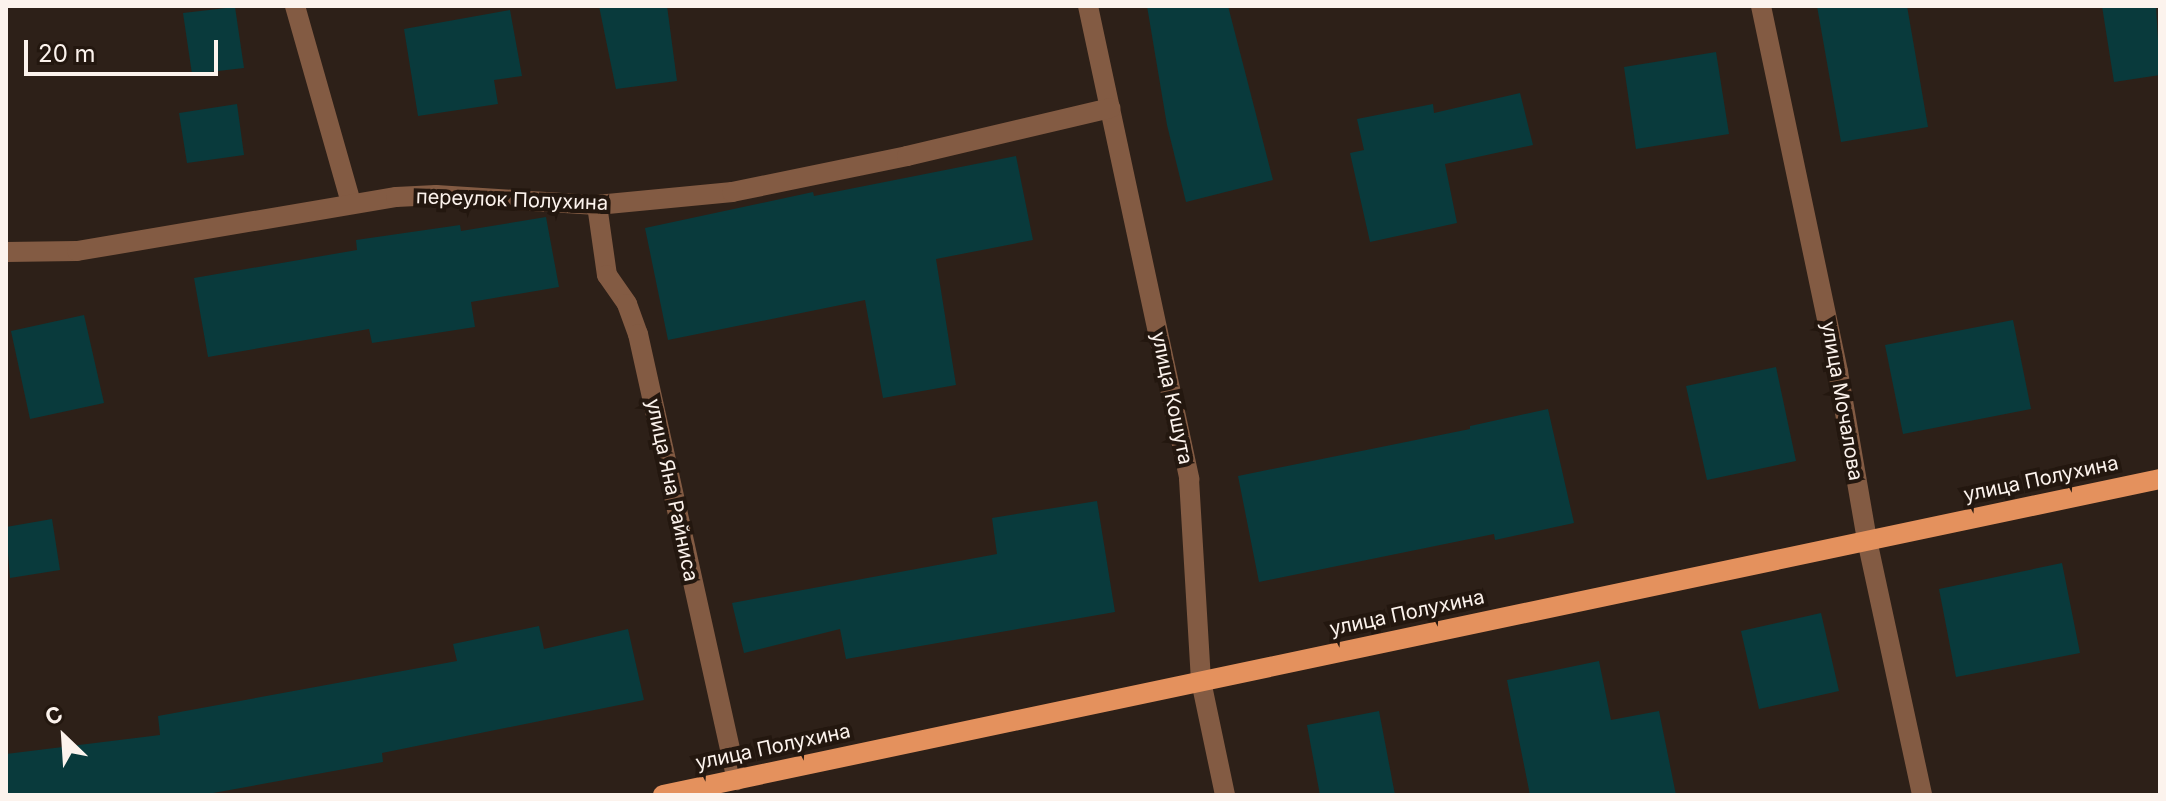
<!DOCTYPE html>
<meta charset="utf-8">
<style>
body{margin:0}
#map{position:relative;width:2166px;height:801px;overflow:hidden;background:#2d2018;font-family:Inter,sans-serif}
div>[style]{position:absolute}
.building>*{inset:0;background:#093a3c}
.minor>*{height:20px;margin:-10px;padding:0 10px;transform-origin:10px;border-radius:10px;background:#835b43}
.major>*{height:20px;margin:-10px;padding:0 10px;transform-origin:10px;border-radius:10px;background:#e4915d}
span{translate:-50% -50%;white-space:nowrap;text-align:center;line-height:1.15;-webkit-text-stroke:8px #23170f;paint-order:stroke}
.street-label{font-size:20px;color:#fcf3ed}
.frame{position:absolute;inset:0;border:8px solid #fcf3ed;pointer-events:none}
.north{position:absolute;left:24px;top:697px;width:80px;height:80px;-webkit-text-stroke:6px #23170f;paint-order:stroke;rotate:335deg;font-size:22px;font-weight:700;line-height:32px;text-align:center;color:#fcf3ed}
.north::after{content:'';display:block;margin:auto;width:28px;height:36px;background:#fcf3ed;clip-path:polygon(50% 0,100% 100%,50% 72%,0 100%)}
.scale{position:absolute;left:24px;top:40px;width:194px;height:36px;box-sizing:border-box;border:4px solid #fcf3ed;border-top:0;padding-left:10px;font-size:24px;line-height:28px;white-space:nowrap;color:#fcf3ed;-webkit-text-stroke:6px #23170f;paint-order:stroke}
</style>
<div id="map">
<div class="building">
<div style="clip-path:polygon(599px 6px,667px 6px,677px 81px,616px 89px)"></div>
<div style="clip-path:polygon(1147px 6px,1228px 6px,1273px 180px,1186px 202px,1167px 125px)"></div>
<div style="clip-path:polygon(1817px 6px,1907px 6px,1928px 127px,1841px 142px)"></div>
<div style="clip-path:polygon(2102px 6px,2156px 6px,2160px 75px,2114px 82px)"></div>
<div style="clip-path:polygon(235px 7px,244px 68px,192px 74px,183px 13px)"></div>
<div style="clip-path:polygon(510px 10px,522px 76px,494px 80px,498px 104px,418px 116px,404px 29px)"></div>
<div style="clip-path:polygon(1716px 52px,1729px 134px,1636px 149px,1624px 67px)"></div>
<div style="clip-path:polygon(1520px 93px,1533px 145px,1445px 164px,1457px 223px,1370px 242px,1350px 153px,1364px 150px,1357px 119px,1433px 104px,1434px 113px)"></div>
<div style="clip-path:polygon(237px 104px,244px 155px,187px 163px,179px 113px)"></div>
<div style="clip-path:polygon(1016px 156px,1033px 240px,936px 259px,956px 385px,883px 398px,865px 300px,668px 340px,645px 228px,813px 192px,814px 196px)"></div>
<div style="clip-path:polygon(546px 217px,559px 287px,471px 302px,475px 327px,372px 343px,369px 329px,208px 357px,194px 278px,357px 250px,356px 240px,460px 225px,461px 231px)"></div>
<div style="clip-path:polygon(84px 315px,104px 403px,30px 419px,11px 331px)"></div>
<div style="clip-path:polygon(2013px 320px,2031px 409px,1903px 434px,1885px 345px)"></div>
<div style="clip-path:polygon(1776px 367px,1796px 461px,1707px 480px,1686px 386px)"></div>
<div style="clip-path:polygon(1548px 409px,1574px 523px,1495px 540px,1494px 534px,1259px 582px,1238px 476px,1470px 429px,1470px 426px)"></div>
<div style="clip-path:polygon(1097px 501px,1115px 612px,846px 659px,840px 629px,744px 653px,732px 603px,997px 554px,992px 518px)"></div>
<div style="clip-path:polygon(52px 519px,60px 570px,10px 578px,6px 527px)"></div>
<div style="clip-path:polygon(2062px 563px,2080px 653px,1956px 677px,1939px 589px)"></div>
<div style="clip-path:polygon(1821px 613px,1839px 691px,1759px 709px,1741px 631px)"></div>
<div style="clip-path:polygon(539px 626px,544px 649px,628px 629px,644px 700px,382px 753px,383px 762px,202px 795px,6px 795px,6px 754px,160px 735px,158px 716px,457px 661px,453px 644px)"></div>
<div style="clip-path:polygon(1599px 661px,1611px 720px,1659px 711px,1676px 795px,1530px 795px,1507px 680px)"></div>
<div style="clip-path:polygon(1379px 711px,1395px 795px,1320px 795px,1307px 725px)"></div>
</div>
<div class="minor">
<div style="left:295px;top:6px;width:205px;rotate:74.1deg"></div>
<div style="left:1088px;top:6px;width:484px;rotate:77.9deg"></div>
<div style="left:1189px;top:479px;width:202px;rotate:86.6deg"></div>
<div style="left:1201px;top:681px;width:116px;rotate:78.1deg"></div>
<div style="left:1761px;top:6px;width:374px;rotate:78.1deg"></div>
<div style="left:1838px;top:372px;width:170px;rotate:80.2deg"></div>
<div style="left:1867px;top:540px;width:261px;rotate:77.8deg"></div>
<div style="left:597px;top:205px;width:71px;rotate:81.9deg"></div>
<div style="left:607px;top:275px;width:35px;rotate:55deg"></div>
<div style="left:627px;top:304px;width:32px;rotate:70deg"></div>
<div style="left:638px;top:334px;width:457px;rotate:77.5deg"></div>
<div style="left:6px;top:252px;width:71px;rotate:-0.8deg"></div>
<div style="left:77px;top:251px;width:324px;rotate:-9.6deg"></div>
<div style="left:396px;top:197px;width:40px;rotate:-2.9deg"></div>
<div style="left:436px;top:195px;width:161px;rotate:3.6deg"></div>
<div style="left:597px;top:205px;width:136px;rotate:-5.5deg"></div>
<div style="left:732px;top:192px;width:179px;rotate:-11.6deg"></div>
<div style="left:907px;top:156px;width:209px;rotate:-13.3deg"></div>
</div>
<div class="major">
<div style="left:663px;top:795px;width:1530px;rotate:-11.92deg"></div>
</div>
<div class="street-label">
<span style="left:512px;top:200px;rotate:2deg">переулок Полухина</span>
<span style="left:1172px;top:398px;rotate:78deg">улица Кошута</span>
<span style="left:1842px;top:401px;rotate:80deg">улица Мочалова</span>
<span style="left:2041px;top:479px;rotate:-12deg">улица Полухина</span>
<span style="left:672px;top:490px;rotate:78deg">улица Яна Райниса</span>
<span style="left:1407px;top:613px;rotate:-12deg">улица Полухина</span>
<span style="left:773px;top:747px;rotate:-12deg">улица Полухина</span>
</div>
<div class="frame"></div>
<div class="north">С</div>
<div class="scale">20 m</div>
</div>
